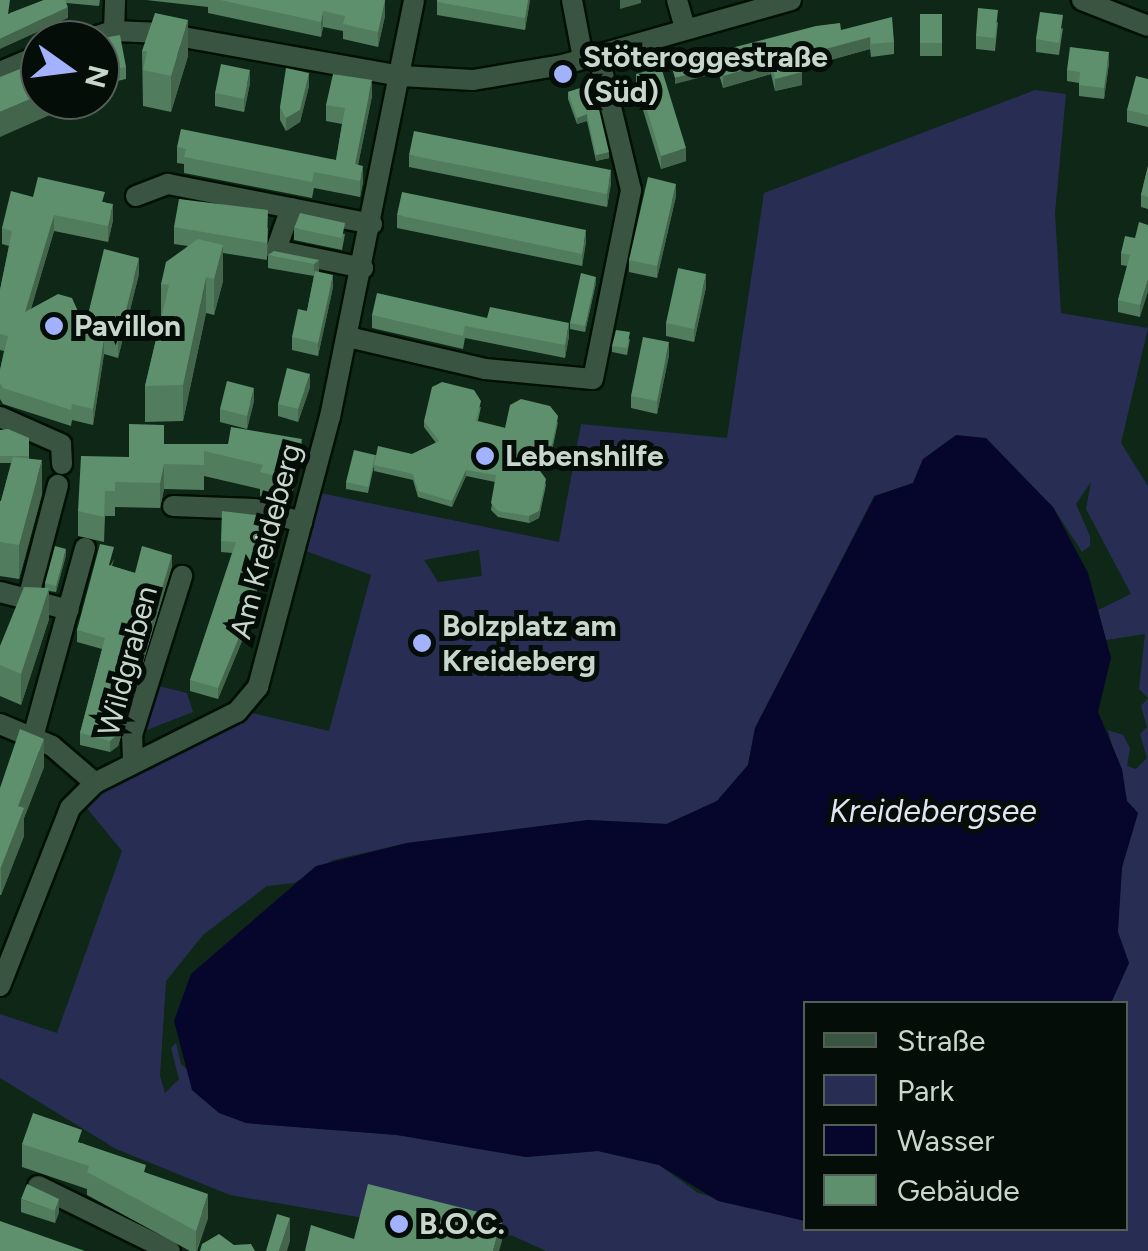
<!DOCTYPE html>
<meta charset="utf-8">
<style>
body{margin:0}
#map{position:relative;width:1148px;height:1251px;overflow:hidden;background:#0e2717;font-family:Figtree,sans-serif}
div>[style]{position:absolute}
.green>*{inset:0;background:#282e53}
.water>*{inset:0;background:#06052b}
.roads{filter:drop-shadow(2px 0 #001003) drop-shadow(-2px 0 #001003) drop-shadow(0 2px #001003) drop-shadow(0 -2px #001003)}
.minor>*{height:20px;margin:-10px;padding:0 10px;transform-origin:10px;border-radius:10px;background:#3a5442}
.wall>*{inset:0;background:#517c5e}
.shaded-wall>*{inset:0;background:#42654c}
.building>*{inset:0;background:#5e906d}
.dots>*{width:28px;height:28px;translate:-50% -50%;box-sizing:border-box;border:5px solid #040d07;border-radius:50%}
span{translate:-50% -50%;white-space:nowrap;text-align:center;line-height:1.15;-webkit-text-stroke:10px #040d07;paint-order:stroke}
.poi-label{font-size:30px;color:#c8d7cc;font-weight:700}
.left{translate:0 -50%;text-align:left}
.street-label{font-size:30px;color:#c8d7cc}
.water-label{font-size:32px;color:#e0e4f3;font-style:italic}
.legend{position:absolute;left:803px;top:1001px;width:325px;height:230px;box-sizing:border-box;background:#040d07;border:2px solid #525e56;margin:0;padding:12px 18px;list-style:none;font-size:30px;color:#c8d7cc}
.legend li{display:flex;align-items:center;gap:20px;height:50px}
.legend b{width:50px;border:2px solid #525e56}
.north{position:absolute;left:20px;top:20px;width:100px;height:100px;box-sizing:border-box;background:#040d07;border:2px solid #525e56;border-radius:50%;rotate:104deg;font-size:28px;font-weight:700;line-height:40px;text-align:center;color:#c8d7cc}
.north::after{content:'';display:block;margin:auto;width:35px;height:45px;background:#a3b2fd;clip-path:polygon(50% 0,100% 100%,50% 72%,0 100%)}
</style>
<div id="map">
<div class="green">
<div style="clip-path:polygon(evenodd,1035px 90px,1066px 94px,1055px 213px,1061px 313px,1148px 328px,1121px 443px,1148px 486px,1148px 698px,1139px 689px,1145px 634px,1106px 640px,1098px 610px,1131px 594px,1086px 509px,1091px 482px,1076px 504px,1090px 536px,1090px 546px,1082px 552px,1053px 507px,923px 459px,913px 483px,874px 496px,755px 728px,748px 765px,717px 801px,666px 824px,588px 820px,407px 843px,333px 860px,294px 883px,267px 886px,203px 935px,166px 981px,160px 1076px,165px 1093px,179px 1079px,171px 1048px,176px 1043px,181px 1064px,246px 1123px,397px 1135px,526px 1157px,598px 1151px,659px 1165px,698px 1193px,805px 1221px,806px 1228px,1126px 1228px,1126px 1004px,1111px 1003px,1129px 963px,1117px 932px,1122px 867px,1138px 813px,1127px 801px,1108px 730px,1123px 735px,1130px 748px,1127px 766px,1136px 769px,1147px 758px,1140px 734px,1147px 727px,1141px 706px,1148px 698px,1148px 1251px,546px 1251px,513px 1236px,368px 1204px,364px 1218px,230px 1195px,116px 1149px,0 1078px,0 1014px,57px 1033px,122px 851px,86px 807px,111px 784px,252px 713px,329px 731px,371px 575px,306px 551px,320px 493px,559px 542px,581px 424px,727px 438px,764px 193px,1035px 90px,479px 550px,482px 576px,438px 582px,424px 560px,479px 550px)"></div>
<div style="clip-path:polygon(159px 686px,187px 693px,193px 712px,147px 730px)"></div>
</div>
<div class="water">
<div style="clip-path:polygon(956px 435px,986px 438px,1053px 507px,1088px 573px,1111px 658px,1098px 712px,1122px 769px,1127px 801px,1138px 813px,1122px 867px,1118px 932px,1129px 963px,1111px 1003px,806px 1004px,805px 1221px,718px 1201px,659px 1165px,598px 1151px,526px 1157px,397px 1135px,246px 1123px,219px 1113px,192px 1090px,174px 1021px,191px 974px,316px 866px,407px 843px,588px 820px,667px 824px,717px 801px,748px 765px,755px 728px,875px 496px,913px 483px,923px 459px)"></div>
</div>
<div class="roads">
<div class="minor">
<div style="left:572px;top:0;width:59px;rotate:79.3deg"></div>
<div style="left:677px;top:0;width:29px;rotate:74deg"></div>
<div style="left:1082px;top:0;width:71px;rotate:21.5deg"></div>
<div style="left:114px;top:31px;width:31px;rotate:-88deg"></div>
<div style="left:84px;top:40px;width:31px;rotate:-17deg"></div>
<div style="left:114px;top:31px;width:47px;rotate:2.4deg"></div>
<div style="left:161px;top:33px;width:244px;rotate:10.2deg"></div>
<div style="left:401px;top:76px;width:72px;rotate:3.2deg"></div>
<div style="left:473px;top:80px;width:90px;rotate:-9.6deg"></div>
<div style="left:562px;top:65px;width:238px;rotate:-15.8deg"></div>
<div style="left:0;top:72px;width:43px;rotate:-23deg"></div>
<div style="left:136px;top:196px;width:34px;rotate:-21deg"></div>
<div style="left:168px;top:184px;width:208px;rotate:11.1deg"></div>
<div style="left:291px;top:208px;width:45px;rotate:109.7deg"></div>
<div style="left:276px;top:250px;width:89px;rotate:11.7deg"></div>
<div style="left:348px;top:337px;width:141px;rotate:13.1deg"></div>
<div style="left:485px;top:369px;width:108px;rotate:5.3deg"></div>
<div style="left:593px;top:379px;width:193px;rotate:-78.6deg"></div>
<div style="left:631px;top:190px;width:140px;rotate:-103.6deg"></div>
<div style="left:0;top:417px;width:67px;rotate:23.9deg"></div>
<div style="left:61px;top:444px;width:20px;rotate:87deg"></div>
<div style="left:173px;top:506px;width:81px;rotate:2.1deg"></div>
<div style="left:254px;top:509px;width:50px;rotate:15.2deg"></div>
<div style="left:0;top:592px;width:71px;rotate:14.6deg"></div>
<div style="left:28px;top:599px;width:118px;rotate:-75.3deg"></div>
<div style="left:0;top:724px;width:56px;rotate:22.9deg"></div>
<div style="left:52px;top:746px;width:57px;rotate:40.7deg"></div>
<div style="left:33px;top:737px;width:196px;rotate:-74.6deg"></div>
<div style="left:133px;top:761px;width:26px;rotate:-92deg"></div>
<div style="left:132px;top:735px;width:167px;rotate:-72.5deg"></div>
<div style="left:0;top:986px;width:191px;rotate:-68.5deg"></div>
<div style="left:70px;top:808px;width:35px;rotate:-45deg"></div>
<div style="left:95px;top:783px;width:159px;rotate:-26.6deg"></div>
<div style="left:237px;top:712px;width:33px;rotate:-50deg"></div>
<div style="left:258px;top:687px;width:279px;rotate:-75.1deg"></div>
<div style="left:330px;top:417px;width:425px;rotate:-78.6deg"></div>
<div style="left:38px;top:1186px;width:147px;rotate:26.2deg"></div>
</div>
</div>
<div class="wall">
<div style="clip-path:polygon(44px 0,100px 0,99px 6px,66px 3px,68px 18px,10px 13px)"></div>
<div style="clip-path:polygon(146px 0,385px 0,385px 16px,378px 47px,343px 39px,343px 31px,323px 27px,321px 37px,208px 13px,208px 7px)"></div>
<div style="clip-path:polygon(437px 0,530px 0,525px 30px,437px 15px)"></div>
<div style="clip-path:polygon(920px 14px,942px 14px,942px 56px,920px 56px)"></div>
<div style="clip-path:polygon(998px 22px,995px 51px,976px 49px,976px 36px)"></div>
<div style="clip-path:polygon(1063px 28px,1059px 55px,1036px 52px,1036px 39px)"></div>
<div style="clip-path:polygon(841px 30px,894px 42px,894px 54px,871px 57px,870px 49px,801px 68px,802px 85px,775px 91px,771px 74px,723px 88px,716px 64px,716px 52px)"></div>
<div style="clip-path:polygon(100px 40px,126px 67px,126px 79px,100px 85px)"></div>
<div style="clip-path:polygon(142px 51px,188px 56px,171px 112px,143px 106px)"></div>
<div style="clip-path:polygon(1109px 63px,1104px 99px,1079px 96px,1079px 83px,1067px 81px,1067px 70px)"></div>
<div style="clip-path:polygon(636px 74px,686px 161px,661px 169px,636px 87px)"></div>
<div style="clip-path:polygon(1148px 79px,1148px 127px,1127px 122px,1127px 110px)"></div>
<div style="clip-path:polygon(250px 83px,244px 112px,215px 106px,215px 93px)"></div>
<div style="clip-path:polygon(593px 84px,609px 158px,596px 161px,587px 121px,577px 124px,568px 99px,568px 92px)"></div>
<div style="clip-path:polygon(309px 86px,300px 122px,286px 131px,280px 120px,280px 107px)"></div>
<div style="clip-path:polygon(372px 96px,358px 165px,363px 182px,360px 197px,314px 188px,312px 198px,184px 173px,184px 164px,177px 163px,177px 147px,336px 160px,342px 124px,326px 121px,326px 105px)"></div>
<div style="clip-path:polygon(409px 155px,611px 183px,607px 207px,409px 167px)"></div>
<div style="clip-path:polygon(1148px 166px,1148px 209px,1141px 207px,1141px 195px)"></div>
<div style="clip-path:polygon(676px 196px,657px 278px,629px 272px,629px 260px)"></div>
<div style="clip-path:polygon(33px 197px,105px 202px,113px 220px,108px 242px,54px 231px,31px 309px,85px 327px,139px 274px,118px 358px,104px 354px,93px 425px,72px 420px,71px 426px,3px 404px,0 399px,0 370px,4px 351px,0 350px,0 290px,9px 246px,2px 244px,2px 228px)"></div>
<div style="clip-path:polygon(397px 215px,586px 242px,582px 266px,397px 228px)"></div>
<div style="clip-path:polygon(1148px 225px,1140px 317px,1118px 312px,1118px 300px,1127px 266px,1121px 265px,1121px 253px)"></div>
<div style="clip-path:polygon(174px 227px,268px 228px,267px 260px,223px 253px,223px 281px,214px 315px,206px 313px,183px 421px,145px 422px,145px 386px,161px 318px,161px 284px,188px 246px,174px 244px)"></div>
<div style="clip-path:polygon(294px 228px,345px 234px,342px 250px,294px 240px)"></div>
<div style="clip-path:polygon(268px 255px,319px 260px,319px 272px,333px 287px,318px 356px,292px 350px,292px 337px,307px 311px,314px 276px,268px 268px)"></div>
<div style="clip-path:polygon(596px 283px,585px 332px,570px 329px,570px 323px)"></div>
<div style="clip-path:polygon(706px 287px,694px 342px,666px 336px,666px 323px)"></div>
<div style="clip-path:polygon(372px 315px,487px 318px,569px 336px,565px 358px,465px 338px,463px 349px,372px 328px)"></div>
<div style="clip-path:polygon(630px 339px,627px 355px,612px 352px,612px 346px)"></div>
<div style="clip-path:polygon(669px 355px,657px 414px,631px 408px,631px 396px)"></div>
<div style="clip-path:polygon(310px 387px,298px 422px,278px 416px,278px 404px)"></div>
<div style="clip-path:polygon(254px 401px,247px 429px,220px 422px,220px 409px)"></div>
<div style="clip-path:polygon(481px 407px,478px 421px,505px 428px,558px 422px,552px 451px,535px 464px,546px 485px,539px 518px,529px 523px,498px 517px,491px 510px,495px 482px,466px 476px,452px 507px,418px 497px,413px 480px,374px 471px,374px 466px,368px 493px,346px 489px,346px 482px,375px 455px,412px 454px,436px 443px,424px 427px,424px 421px)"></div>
<div style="clip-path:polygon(0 430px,29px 438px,29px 458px,42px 494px,19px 579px,0 576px,0 501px,1px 501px,11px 463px,0 463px)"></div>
<div style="clip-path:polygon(164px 444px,302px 464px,288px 504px,260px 496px,260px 489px,204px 476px,204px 490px,164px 489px,160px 508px,115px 507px,115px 516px,105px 516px,104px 542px,78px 536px,78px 511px,129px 457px)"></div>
<div style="clip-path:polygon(272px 528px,249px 624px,218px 699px,190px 691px,190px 680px,232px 553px,221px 552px,221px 541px)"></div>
<div style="clip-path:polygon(66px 555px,56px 592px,49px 591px,49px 619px,21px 705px,0 696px,0 646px,45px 588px,45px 583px)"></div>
<div style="clip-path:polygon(114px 559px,112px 566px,135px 573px,172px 566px,118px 746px,110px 752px,80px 745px,80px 733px,102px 649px,77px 642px,77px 630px)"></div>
<div style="clip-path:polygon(44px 767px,24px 818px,24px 836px,1px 895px,0 895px,0 788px)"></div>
<div style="clip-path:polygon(82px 1143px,146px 1173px,208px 1218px,197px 1251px,190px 1251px,87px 1195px,87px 1189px,22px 1167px,22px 1144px)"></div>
<div style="clip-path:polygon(21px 1199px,59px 1212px,55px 1223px,21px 1212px)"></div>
</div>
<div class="shaded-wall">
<div style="clip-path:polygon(385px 0,385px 16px,378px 47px,378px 32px)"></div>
<div style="clip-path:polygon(528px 0,530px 0,525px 30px,525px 18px)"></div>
<div style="clip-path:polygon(620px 0,641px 0,641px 3px,620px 9px)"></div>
<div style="clip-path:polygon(68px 7px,68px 18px,0 49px,0 39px)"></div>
<div style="clip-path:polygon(323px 11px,323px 27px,321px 37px,321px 22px)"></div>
<div style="clip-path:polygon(188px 20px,188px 56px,171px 112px,171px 76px)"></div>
<div style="clip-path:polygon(870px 37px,870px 49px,799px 69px,799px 56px)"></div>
<div style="clip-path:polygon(1109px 52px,1109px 63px,1104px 99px,1104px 88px)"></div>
<div style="clip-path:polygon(771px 62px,771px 74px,723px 88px,723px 76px)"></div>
<div style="clip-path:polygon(250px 70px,250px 83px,244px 112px,244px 99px)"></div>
<div style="clip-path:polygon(706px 70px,706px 76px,675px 84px,675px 78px)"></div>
<div style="clip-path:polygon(802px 72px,802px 85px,775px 91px,775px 79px)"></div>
<div style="clip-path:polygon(309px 73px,309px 86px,300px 122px,286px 131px,286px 118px)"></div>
<div style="clip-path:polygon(372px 80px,372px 96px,355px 180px,355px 164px)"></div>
<div style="clip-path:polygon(40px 95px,40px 100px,68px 100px,68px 107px,0 137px,0 112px)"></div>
<div style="clip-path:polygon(587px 114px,587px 121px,577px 124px,577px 118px)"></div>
<div style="clip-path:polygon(686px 148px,686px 161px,661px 169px,661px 156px)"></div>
<div style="clip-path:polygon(609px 152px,609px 158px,596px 161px,596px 155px)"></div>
<div style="clip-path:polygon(363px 166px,363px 182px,360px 197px,360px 181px)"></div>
<div style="clip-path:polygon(611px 170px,611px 183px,607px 207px,607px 194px)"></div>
<div style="clip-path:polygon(676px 184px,676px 196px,657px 278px,657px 266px)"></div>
<div style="clip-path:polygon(113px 204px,113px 220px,108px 242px,108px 226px)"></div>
<div style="clip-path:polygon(54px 215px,54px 231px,25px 328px,25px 312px)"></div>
<div style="clip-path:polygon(586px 230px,586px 242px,582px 266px,582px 254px)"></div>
<div style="clip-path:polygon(223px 245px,223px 281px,214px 315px,214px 279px)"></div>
<div style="clip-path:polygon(139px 258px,139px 274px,118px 358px,118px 342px)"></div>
<div style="clip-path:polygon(319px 260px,319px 273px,314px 276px,314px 264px)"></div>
<div style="clip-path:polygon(706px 274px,706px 287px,694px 342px,694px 329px)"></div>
<div style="clip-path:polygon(333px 275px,333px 287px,318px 356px,318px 343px)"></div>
<div style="clip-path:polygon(206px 277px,206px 313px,183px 421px,183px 385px)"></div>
<div style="clip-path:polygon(596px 277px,596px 283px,585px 332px,585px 326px)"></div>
<div style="clip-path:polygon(1148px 280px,1148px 292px,1140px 317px,1140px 305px)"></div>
<div style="clip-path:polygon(569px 323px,569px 336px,565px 358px,565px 345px)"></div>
<div style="clip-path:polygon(104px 338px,104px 354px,93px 425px,93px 409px)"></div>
<div style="clip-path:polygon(669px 342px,669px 355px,657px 414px,657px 401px)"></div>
<div style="clip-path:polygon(310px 374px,310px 387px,298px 422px,298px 409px)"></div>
<div style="clip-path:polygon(254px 388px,254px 401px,247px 429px,247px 416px)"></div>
<div style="clip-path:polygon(558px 416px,552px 451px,532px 467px,532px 460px)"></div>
<div style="clip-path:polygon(302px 439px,302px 464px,288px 504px,288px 479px)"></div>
<div style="clip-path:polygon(42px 460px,42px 494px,19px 579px,19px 545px)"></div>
<div style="clip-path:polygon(164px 464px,164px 489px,160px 508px,160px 483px)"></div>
<div style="clip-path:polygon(466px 470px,466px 476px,452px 507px,452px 501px)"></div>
<div style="clip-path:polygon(546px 479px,539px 518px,529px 523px,529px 516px)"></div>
<div style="clip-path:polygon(272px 517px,272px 528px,249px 624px,218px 699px,218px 688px)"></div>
<div style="clip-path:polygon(66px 549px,66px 555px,56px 592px,56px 586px)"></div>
<div style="clip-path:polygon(172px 555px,172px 566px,118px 746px,110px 752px,110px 741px)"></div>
<div style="clip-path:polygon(49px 588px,49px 619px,21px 705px,21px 674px)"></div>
<div style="clip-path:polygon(44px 739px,44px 767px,24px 818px,24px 836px,1px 895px,1px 867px,18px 806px)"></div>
<div style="clip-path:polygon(208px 1194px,208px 1218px,196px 1251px,196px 1231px)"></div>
<div style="clip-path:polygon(59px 1199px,59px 1212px,55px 1223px,55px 1211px)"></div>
<div style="clip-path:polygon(290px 1218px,290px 1241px,287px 1251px,279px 1251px)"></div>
<div style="clip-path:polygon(502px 1218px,502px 1241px,499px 1251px,493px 1251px)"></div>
</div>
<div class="building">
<div style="clip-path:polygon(0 0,10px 0,8px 14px,44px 0,65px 0,68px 7px,0 39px)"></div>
<div style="clip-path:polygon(220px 0,385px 0,378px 32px,343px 24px,345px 16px,323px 11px,321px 22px)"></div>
<div style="clip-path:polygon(437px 0,528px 0,525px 18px,437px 2px)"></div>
<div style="clip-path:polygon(978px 8px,998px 10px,995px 38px,976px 36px)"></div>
<div style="clip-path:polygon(1040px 12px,1063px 15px,1059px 43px,1036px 39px)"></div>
<div style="clip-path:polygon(155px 13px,188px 20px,171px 76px,143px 70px,147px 52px,142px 51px)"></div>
<div style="clip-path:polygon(920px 14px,942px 14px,942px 43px,920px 43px)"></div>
<div style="clip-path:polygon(892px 17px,894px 42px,871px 44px,870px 37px,799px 56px,802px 72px,775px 79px,771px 62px,723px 76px,716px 52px,816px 26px,840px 23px,841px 30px)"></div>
<div style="clip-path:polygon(120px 35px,126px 67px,100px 72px,100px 40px,92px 40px)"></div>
<div style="clip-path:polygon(1070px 47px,1109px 52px,1104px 88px,1079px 85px,1080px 72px,1067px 70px)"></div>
<div style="clip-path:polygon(702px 56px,706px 70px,675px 78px,671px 65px)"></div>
<div style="clip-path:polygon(40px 61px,40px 95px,0 112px,0 77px)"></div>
<div style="clip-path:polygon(221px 64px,250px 70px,244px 99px,215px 93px)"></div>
<div style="clip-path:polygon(661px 67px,686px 148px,661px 156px,636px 74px)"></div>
<div style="clip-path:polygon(286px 68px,309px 73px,300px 110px,286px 118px,280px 107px)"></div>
<div style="clip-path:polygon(333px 74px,372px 80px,355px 164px,363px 166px,360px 181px,314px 172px,312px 182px,184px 157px,186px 149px,177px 147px,181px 129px,336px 160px,345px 108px,326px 105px)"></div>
<div style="clip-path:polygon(1136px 76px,1148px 79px,1148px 115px,1127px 110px)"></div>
<div style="clip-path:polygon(593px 84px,609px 152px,596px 155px,587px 114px,577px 118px,568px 92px)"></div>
<div style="clip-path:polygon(414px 131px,611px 170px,607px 194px,409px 155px)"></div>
<div style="clip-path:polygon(1148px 166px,1148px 197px,1141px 195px)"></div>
<div style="clip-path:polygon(38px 177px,105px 192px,102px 202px,113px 204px,108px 226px,54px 215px,25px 312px,58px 294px,72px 298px,85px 327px,104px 249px,139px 258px,118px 342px,104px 338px,93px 409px,72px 404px,71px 410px,3px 388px,0 383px,0 370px,8px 336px,0 334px,0 290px,12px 231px,2px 228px,11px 191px,33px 197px)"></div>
<div style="clip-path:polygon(648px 177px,676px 184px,657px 266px,629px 260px)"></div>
<div style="clip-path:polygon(402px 192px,586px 230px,582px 254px,397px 215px)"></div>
<div style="clip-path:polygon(179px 199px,268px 210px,267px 243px,174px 227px)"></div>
<div style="clip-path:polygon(300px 213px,345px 223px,342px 238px,294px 228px)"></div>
<div style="clip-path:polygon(1139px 222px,1148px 225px,1148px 280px,1140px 305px,1118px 300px,1130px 255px,1121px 253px,1125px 236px,1135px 238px)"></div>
<div style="clip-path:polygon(198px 239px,223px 245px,214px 279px,206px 277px,183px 385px,145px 386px,169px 285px,161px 284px,166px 262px)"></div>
<div style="clip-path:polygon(274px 251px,319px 260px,314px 264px,268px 255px)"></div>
<div style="clip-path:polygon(678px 268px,706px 274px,694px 329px,666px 323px)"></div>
<div style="clip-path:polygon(315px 271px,333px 275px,318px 343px,292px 337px,298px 309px,307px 311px)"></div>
<div style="clip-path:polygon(581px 273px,596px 277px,585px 326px,570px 323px)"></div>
<div style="clip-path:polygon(377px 293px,487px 318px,490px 307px,569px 323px,565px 345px,465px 326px,463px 336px,372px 315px)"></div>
<div style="clip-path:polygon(616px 330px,630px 332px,627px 348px,612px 346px)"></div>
<div style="clip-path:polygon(643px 337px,669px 342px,657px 401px,631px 396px)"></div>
<div style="clip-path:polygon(287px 368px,310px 374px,298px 409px,278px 404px)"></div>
<div style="clip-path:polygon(227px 381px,254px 388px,247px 416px,220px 409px)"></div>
<div style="clip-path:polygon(442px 382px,474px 390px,481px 401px,476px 421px,505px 428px,510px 405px,521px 399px,550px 406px,558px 416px,552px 445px,532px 460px,546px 479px,539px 511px,529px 516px,498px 511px,491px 503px,496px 475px,466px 470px,452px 501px,418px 491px,413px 474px,374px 465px,378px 446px,412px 454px,439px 441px,424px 421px,432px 387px)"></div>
<div style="clip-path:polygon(129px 424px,164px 425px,164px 444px,228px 444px,231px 427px,302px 439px,288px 479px,260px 472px,263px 465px,204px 451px,204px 465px,164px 464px,160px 483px,115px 482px,115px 491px,105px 491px,104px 517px,78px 511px,81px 456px,129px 457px)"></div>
<div style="clip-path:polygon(8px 429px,29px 438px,29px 456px,0 456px,0 430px)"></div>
<div style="clip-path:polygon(354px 450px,375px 455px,368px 487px,346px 482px)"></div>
<div style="clip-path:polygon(13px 457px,42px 460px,19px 545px,0 542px,0 501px,1px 501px)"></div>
<div style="clip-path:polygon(222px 511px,272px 517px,249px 613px,218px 688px,190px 680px,236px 542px,221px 541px)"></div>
<div style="clip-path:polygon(100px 544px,114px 547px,109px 565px,135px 573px,142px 546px,172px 555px,118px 734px,110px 741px,80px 733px,105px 638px,77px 630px)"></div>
<div style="clip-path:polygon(55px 546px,66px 549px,56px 586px,45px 583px)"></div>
<div style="clip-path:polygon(24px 587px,49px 588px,21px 674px,0 665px,0 646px)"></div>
<div style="clip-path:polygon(20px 729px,44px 739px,18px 806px,24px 808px,1px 867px,0 867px,0 788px)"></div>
<div style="clip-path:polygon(33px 1113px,82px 1130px,78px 1142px,146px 1165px,144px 1172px,208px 1194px,196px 1231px,87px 1172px,89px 1166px,22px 1144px)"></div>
<div style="clip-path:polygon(27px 1184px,59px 1199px,55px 1211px,21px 1199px)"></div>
<div style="clip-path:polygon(368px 1184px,502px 1218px,493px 1251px,305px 1251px,311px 1225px,354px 1239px)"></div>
<div style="clip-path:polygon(277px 1214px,290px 1218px,279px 1251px,266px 1251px)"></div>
<div style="clip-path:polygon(0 1221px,85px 1251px,0 1251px)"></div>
<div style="clip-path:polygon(219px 1234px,234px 1245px,251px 1244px,255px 1251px,200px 1251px,202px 1244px)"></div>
</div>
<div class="dots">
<div style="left:563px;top:74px;background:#a3b2fd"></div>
<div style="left:54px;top:326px;background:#a3b2fd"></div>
<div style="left:485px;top:456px;background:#a3b2fd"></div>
<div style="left:422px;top:643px;background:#a3b2fd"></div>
<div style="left:399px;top:1224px;background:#a3b2fd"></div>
</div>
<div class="poi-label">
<span class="left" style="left:583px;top:74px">Stöteroggestraße<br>(Süd)</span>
<span class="left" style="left:74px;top:326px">Pavillon</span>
<span class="left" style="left:505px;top:456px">Lebenshilfe</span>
<span class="left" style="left:442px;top:643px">Bolzplatz am<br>Kreideberg</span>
<span class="left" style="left:419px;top:1224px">B.O.C.</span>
</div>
<div class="street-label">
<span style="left:266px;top:541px;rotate:-75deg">Am Kreideberg</span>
<span style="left:128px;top:661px;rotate:-75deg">Wildgraben</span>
</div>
<div class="water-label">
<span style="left:933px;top:811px">Kreidebergsee</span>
</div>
<ul class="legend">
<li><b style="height:12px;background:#3a5442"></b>Straße</li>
<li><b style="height:28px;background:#282e53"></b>Park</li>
<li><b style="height:28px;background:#06052b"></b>Wasser</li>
<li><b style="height:28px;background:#5e906d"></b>Gebäude</li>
</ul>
<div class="north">N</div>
</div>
